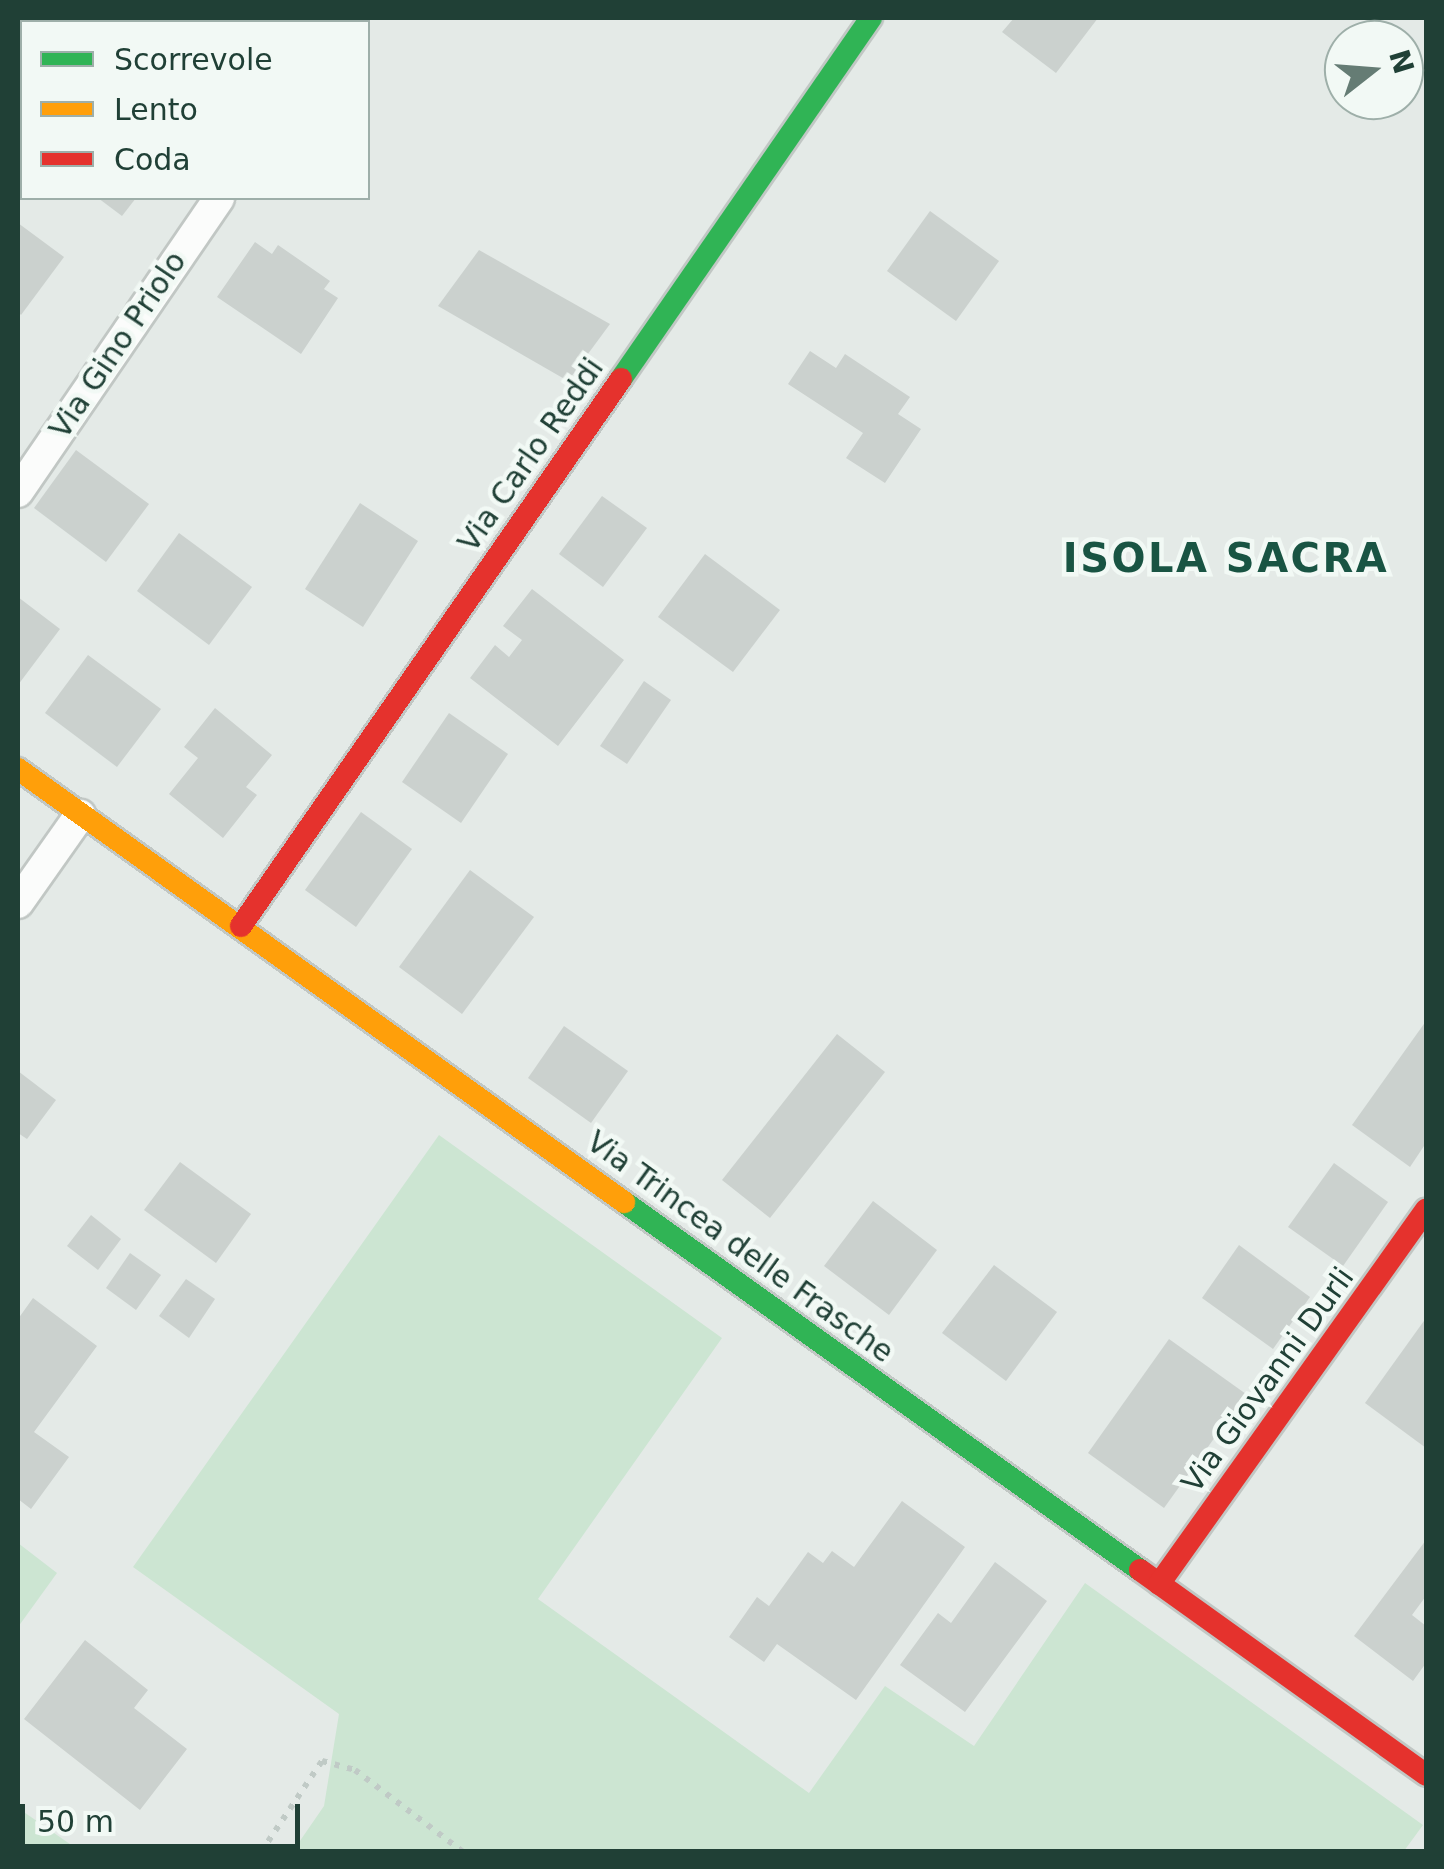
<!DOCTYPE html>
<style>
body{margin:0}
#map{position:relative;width:1444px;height:1869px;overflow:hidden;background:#e4eae7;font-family:"DejaVu Sans",sans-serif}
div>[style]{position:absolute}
.green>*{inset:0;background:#cce5d2}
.building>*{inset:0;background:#cbd1ce}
.path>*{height:6px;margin-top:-3px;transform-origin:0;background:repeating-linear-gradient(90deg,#c0cac6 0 5px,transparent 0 13px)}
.roads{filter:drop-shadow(2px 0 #c1c7c4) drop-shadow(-2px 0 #c1c7c4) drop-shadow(0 2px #c1c7c4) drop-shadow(0 -2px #c1c7c4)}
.street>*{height:30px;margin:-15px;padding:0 15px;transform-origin:15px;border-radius:15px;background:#fbfcfb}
.fast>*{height:22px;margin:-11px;padding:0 11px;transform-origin:11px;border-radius:11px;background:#30b455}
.slow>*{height:22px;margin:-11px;padding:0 11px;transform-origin:11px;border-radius:11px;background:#ff9f0a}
.jam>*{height:22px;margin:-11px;padding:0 11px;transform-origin:11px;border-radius:11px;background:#e5322d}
span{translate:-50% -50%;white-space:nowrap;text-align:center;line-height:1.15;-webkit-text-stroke:9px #f2f9f5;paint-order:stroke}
.street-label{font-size:30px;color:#204036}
.district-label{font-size:40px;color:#195443;font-weight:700;letter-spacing:2.5px}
.frame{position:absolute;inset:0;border:20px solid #204036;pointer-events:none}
.legend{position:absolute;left:20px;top:20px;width:350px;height:180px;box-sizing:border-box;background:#f2f9f5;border:2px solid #9eafa9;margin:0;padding:12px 18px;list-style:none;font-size:30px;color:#204036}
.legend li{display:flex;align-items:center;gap:20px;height:50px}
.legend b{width:50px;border:2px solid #9eafa9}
.north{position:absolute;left:1324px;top:20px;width:100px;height:100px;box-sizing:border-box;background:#f2f9f5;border:2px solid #9eafa9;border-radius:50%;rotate:73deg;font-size:28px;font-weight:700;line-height:40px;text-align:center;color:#204036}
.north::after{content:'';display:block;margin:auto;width:35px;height:45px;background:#657c74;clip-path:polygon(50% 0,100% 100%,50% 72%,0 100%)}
.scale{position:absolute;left:20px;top:1804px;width:280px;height:45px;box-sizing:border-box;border:5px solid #204036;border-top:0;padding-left:12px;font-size:30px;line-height:35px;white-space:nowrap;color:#204036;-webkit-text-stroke:8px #f2f9f5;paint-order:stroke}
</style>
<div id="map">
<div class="green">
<div style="clip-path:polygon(439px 1135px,722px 1338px,538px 1599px,809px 1793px,885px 1686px,974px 1746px,1085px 1583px,1423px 1825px,1404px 1851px,293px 1851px,324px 1806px,339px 1714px,133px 1567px)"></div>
<div style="clip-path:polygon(18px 1543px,57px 1573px,18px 1627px)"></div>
<div style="clip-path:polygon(18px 1808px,80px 1851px,18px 1851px)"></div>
</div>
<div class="building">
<div style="clip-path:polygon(113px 18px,250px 18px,256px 22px,109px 22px)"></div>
<div style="clip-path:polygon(1014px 18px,1098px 18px,1056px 73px,1002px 32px)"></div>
<div style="clip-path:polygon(98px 198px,136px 198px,122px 216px)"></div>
<div style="clip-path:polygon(930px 211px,999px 261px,956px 321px,887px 271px)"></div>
<div style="clip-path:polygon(18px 223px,64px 257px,21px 315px,18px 312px)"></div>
<div style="clip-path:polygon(255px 242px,272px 254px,278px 245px,330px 281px,324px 289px,338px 298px,301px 354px,217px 297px)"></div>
<div style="clip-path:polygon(479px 250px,610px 324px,568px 381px,438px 306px)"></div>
<div style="clip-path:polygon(810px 351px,836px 368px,845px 354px,910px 397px,898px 414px,921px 429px,885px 483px,846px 458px,863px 433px,788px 384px)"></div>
<div style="clip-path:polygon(76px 450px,149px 504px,106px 562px,34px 508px)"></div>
<div style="clip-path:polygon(602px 496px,647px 528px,603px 587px,559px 554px)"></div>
<div style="clip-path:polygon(360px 503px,418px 541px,363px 627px,305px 589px)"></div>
<div style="clip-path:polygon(179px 533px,252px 587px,209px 645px,137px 591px)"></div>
<div style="clip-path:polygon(705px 554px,780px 610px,733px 672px,658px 617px)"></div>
<div style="clip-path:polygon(532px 589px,624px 660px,558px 746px,470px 678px,495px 645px,509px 657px,522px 640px,503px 626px)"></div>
<div style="clip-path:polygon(18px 597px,60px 629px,18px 685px)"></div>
<div style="clip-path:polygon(88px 655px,161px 709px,117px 767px,45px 713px)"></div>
<div style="clip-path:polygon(644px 681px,671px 700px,627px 764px,600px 746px)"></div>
<div style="clip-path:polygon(215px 708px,272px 755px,246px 787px,257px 795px,223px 838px,169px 794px,198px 758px,184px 747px)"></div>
<div style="clip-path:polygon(449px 713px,508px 754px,461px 823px,402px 782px)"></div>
<div style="clip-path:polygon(361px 812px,412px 849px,356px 927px,305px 890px)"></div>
<div style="clip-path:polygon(470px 870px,534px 917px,462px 1014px,399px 967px)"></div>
<div style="clip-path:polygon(1426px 1021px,1426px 1143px,1410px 1167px,1352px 1125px)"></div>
<div style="clip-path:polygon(564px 1026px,628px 1071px,591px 1123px,528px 1078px)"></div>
<div style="clip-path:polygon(837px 1034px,885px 1072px,770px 1218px,722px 1180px)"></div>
<div style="clip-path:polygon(18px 1071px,56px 1100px,27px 1139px,18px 1133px)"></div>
<div style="clip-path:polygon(180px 1162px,251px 1214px,216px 1263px,144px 1210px)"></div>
<div style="clip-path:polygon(1334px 1163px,1388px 1202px,1343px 1266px,1288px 1227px)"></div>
<div style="clip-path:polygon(873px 1201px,937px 1250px,889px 1315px,824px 1266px)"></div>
<div style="clip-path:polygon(91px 1215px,121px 1239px,98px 1270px,67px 1246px)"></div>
<div style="clip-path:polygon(1239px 1245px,1310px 1297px,1273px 1349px,1202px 1298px)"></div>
<div style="clip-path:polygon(130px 1253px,161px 1275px,136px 1310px,106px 1288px)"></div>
<div style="clip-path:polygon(994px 1265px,1057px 1312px,1006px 1381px,942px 1333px)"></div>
<div style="clip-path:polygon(186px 1279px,215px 1299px,189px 1338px,159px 1316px)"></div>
<div style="clip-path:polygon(33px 1298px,97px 1346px,34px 1432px,69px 1457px,31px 1509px,18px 1499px,18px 1319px)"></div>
<div style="clip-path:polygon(1426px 1318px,1426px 1448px,1365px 1403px)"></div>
<div style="clip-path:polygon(1169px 1339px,1246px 1394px,1164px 1508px,1088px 1453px)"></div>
<div style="clip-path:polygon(902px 1501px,965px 1547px,856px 1700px,777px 1644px,764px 1662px,729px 1637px,757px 1597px,769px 1606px,808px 1552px,823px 1563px,832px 1551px,854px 1567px)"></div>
<div style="clip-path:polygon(1426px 1540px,1426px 1596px,1412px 1615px,1426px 1626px,1426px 1663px,1413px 1681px,1354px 1636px)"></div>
<div style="clip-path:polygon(995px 1562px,1047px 1601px,965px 1712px,900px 1665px,938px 1613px,951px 1623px)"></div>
<div style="clip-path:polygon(85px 1640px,148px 1690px,134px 1708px,187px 1749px,140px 1810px,24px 1719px)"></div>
</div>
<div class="path">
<div style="left:261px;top:1852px;width:110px;rotate:-56.2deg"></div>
<div style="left:322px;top:1761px;width:34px;rotate:15deg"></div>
<div style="left:355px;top:1770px;width:136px;rotate:37.2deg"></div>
</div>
<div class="roads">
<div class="street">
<div style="left:339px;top:22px;width:5px;rotate:-53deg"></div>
<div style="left:18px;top:492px;width:356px;rotate:-55.6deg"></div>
<div style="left:18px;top:903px;width:108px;rotate:-54.8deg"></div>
</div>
<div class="fast">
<div style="left:621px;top:379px;width:439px;rotate:-55.3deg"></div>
<div style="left:624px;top:1202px;width:634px;rotate:35.5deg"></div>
</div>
<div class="slow">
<div style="left:18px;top:769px;width:745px;rotate:35.55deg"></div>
</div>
<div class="jam">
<div style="left:241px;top:926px;width:666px;rotate:-55.21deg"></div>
<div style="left:1140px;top:1570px;width:352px;rotate:35.6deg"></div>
<div style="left:1159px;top:1584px;width:460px;rotate:-54.5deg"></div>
</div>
</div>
<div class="street-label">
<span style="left:118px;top:345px;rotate:-56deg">Via Gino Priolo</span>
<span style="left:531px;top:455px;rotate:-55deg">Via Carlo Reddi</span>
<span style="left:740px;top:1247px;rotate:36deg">Via Trincea delle Frasche</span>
<span style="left:1268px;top:1380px;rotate:-54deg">Via Giovanni Durli</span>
</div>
<div class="district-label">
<span style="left:1226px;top:558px">ISOLA SACRA</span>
</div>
<div class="frame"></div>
<ul class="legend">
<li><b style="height:12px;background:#30b455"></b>Scorrevole</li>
<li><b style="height:12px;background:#ff9f0a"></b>Lento</li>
<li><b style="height:12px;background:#e5322d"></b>Coda</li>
</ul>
<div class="north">N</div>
<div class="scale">50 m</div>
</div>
